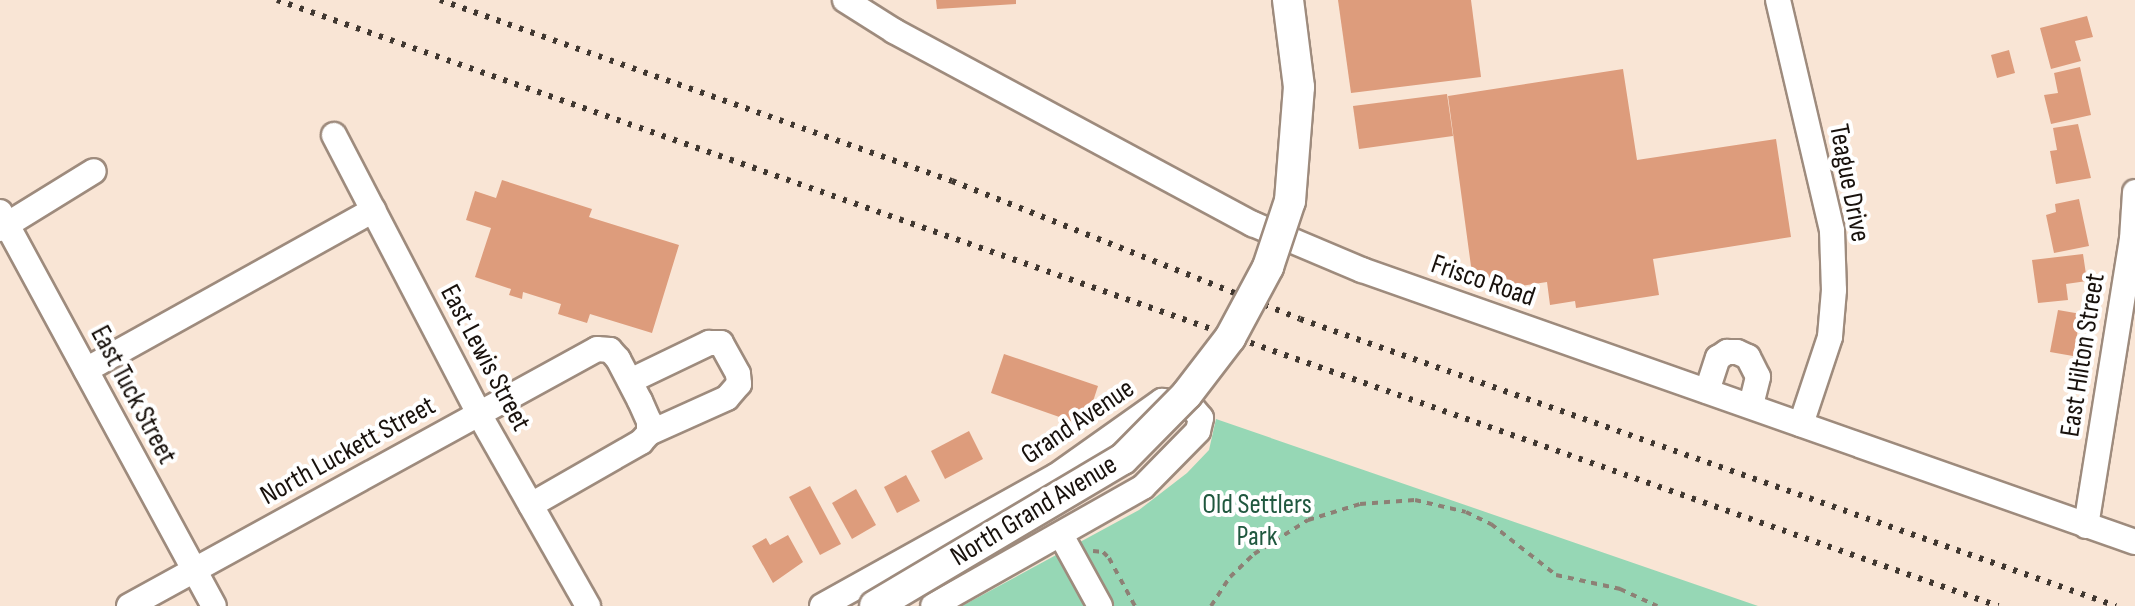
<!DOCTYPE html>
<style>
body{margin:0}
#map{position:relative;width:2135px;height:606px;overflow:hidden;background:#f9e5d5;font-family:"Sofia Sans Condensed",sans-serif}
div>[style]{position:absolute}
.green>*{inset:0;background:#96d7b5}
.building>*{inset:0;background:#dd9c7c}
.path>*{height:4px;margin-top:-2px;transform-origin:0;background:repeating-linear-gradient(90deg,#8d8075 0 6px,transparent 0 12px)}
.roads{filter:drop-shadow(2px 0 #9e8b7d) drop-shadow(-2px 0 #9e8b7d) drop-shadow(0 2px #9e8b7d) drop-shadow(0 -2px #9e8b7d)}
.minor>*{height:24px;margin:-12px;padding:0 12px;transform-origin:12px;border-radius:12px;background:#fff}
.rail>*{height:6px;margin-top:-3px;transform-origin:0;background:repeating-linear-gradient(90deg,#403730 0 4px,transparent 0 12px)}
.bridges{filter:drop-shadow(2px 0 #9e8b7d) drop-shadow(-2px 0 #9e8b7d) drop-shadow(0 2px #9e8b7d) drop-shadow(0 -2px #9e8b7d)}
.major-bridge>*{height:30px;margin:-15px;padding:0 15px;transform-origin:15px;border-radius:15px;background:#fff}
span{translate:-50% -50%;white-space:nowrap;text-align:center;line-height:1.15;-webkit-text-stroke:8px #fff;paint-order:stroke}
.street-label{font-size:28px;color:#18110c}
.park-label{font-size:28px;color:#20583f}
</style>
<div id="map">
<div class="green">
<div style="clip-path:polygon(1216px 419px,1758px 606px,962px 606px,1139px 510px,1187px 473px,1209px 450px)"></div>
</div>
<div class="building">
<div style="clip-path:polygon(936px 0,1016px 0,1016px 4px,937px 9px)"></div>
<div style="clip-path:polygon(1338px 0,1471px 0,1481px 77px,1351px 93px)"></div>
<div style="clip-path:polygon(2087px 16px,2093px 37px,2075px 41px,2081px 61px,2051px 69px,2040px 28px)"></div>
<div style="clip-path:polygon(2009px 50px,2015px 73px,1997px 78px,1991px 55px)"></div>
<div style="clip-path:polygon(2080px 67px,2091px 115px,2051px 124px,2044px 95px,2058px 93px,2054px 73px)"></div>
<div style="clip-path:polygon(1623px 69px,1637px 160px,1776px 139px,1791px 237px,1653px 259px,1659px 295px,1576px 308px,1575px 301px,1550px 305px,1547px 282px,1494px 290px,1493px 278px,1473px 281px,1448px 96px)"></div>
<div style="clip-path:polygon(1447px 94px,1453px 136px,1359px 149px,1353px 106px)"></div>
<div style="clip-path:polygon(2078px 124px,2091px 178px,2056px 184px,2050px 151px,2057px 150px,2053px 128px)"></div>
<div style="clip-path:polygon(502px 180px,592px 209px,589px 217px,679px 245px,652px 333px,590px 314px,587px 323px,558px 314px,561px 304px,523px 292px,522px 299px,509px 295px,511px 289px,475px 277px,491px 228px,466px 220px,475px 191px,496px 198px)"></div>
<div style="clip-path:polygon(2079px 199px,2089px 246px,2054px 253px,2046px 215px,2056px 212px,2055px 204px)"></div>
<div style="clip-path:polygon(2083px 254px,2087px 281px,2066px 284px,2068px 300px,2038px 303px,2032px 260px)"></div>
<div style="clip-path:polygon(2058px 310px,2081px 314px,2073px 356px,2050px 352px)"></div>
<div style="clip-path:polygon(1004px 354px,1098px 386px,1085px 426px,991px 393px)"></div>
<div style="clip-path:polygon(969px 431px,983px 459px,945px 479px,931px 451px)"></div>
<div style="clip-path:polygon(906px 475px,920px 501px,897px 513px,884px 487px)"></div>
<div style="clip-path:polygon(810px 486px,841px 544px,820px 555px,789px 497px)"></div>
<div style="clip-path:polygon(856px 489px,876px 525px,852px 539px,832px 503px)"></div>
<div style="clip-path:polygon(788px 535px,803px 562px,773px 583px,752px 546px,766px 538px,770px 545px)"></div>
</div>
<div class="path">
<div style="left:1093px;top:551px;width:10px;rotate:6deg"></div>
<div style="left:1103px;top:552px;width:8px;rotate:45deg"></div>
<div style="left:1109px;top:558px;width:55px;rotate:61.6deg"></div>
<div style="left:1211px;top:606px;width:35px;rotate:-57deg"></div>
<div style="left:1230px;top:577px;width:33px;rotate:-44deg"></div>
<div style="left:1254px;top:554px;width:64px;rotate:-32.2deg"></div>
<div style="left:1308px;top:520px;width:54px;rotate:-17.1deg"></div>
<div style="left:1360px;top:504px;width:55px;rotate:-4.2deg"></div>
<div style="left:1415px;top:500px;width:52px;rotate:13.2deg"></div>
<div style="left:1466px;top:512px;width:28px;rotate:26deg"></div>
<div style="left:1491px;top:524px;width:83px;rotate:38.1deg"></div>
<div style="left:1556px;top:575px;width:66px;rotate:12.3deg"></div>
<div style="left:1620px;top:589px;width:41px;rotate:24.7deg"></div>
</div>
<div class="roads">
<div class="minor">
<div style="left:845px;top:0;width:58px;rotate:32.3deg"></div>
<div style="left:894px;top:31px;width:408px;rotate:28.3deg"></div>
<div style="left:1253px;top:224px;width:118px;rotate:22.9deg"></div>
<div style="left:1362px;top:270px;width:819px;rotate:19.39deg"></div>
<div style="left:1778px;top:0;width:237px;rotate:76.8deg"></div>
<div style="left:1832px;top:231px;width:59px;rotate:88.1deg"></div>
<div style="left:1834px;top:290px;width:47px;rotate:94.9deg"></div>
<div style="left:1830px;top:337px;width:92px;rotate:108.4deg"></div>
<div style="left:334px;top:135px;width:314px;rotate:62.5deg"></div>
<div style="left:479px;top:414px;width:221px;rotate:60.4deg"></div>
<div style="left:0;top:212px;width:448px;rotate:61.5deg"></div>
<div style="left:0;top:229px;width:110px;rotate:-31.7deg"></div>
<div style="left:86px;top:370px;width:329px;rotate:-29.1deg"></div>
<div style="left:630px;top:381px;width:88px;rotate:-25.7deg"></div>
<div style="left:709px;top:343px;width:12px"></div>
<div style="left:721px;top:343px;width:35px;rotate:61deg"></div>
<div style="left:738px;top:374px;width:10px;rotate:84deg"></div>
<div style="left:739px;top:384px;width:18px;rotate:131deg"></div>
<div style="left:727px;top:398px;width:85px;rotate:155.8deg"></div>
<div style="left:1707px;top:391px;width:35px;rotate:-72deg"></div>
<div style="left:1718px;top:358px;width:11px;rotate:-34deg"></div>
<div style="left:1727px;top:352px;width:10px"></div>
<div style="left:1737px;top:352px;width:12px;rotate:24deg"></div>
<div style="left:1748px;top:357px;width:22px;rotate:63deg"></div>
<div style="left:1758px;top:377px;width:30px;rotate:104deg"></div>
<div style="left:2086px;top:526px;width:291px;rotate:-80.9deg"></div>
<div style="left:2132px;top:239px;width:47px;rotate:-86.3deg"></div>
<div style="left:1061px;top:535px;width:81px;rotate:61.2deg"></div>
<div style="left:129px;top:606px;width:534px;rotate:-28.77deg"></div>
<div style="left:597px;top:349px;width:13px;rotate:4deg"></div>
<div style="left:610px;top:350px;width:12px;rotate:48deg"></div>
<div style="left:618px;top:359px;width:47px;rotate:62.4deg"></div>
<div style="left:640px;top:401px;width:22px;rotate:66deg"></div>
<div style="left:649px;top:421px;width:12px;rotate:90deg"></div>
<div style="left:649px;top:433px;width:12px;rotate:132deg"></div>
<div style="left:641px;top:442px;width:127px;rotate:150.2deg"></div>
<div style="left:822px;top:606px;width:268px;rotate:-29.1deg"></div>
<div style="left:1056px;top:476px;width:130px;rotate:-35.3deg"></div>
<div style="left:1162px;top:401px;width:28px;rotate:8deg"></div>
<div style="left:1190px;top:405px;width:17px;rotate:50deg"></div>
<div style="left:1201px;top:418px;width:13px;rotate:103deg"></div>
<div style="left:1198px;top:431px;width:78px;rotate:134.5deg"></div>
<div style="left:1143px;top:487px;width:241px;rotate:150.5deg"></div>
</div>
</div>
<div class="rail">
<div style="left:277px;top:0;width:1825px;rotate:19.4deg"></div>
<div style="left:440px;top:0;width:543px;rotate:19.47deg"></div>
<div style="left:952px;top:181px;width:374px;rotate:21.6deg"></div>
<div style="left:1300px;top:319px;width:865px;rotate:19.38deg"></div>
</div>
<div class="bridges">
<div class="major-bridge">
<div style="left:875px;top:606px;width:288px;rotate:-30.7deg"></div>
<div style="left:1123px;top:459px;width:91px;rotate:-45.4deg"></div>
<div style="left:1187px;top:394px;width:71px;rotate:-52.5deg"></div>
<div style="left:1230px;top:338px;width:81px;rotate:-61.8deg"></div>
<div style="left:1268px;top:267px;width:70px;rotate:-71.6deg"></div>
<div style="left:1290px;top:201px;width:114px;rotate:-85.5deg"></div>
<div style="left:1299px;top:87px;width:88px;rotate:-97.2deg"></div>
</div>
</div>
<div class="street-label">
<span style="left:1849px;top:183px;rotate:79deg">Teague Drive</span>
<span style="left:1483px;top:281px;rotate:19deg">Frisco Road</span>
<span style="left:2083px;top:355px;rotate:-81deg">East Hilton Street</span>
<span style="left:485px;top:358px;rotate:62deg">East Lewis Street</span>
<span style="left:133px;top:395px;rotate:62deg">East Tuck Street</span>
<span style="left:1078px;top:422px;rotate:-34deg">Grand Avenue</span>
<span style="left:348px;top:451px;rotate:-29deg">North Luckett Street</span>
<span style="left:1034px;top:511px;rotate:-31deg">North Grand Avenue</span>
</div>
<div class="park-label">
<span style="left:1257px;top:521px">Old Settlers<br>Park</span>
</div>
</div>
